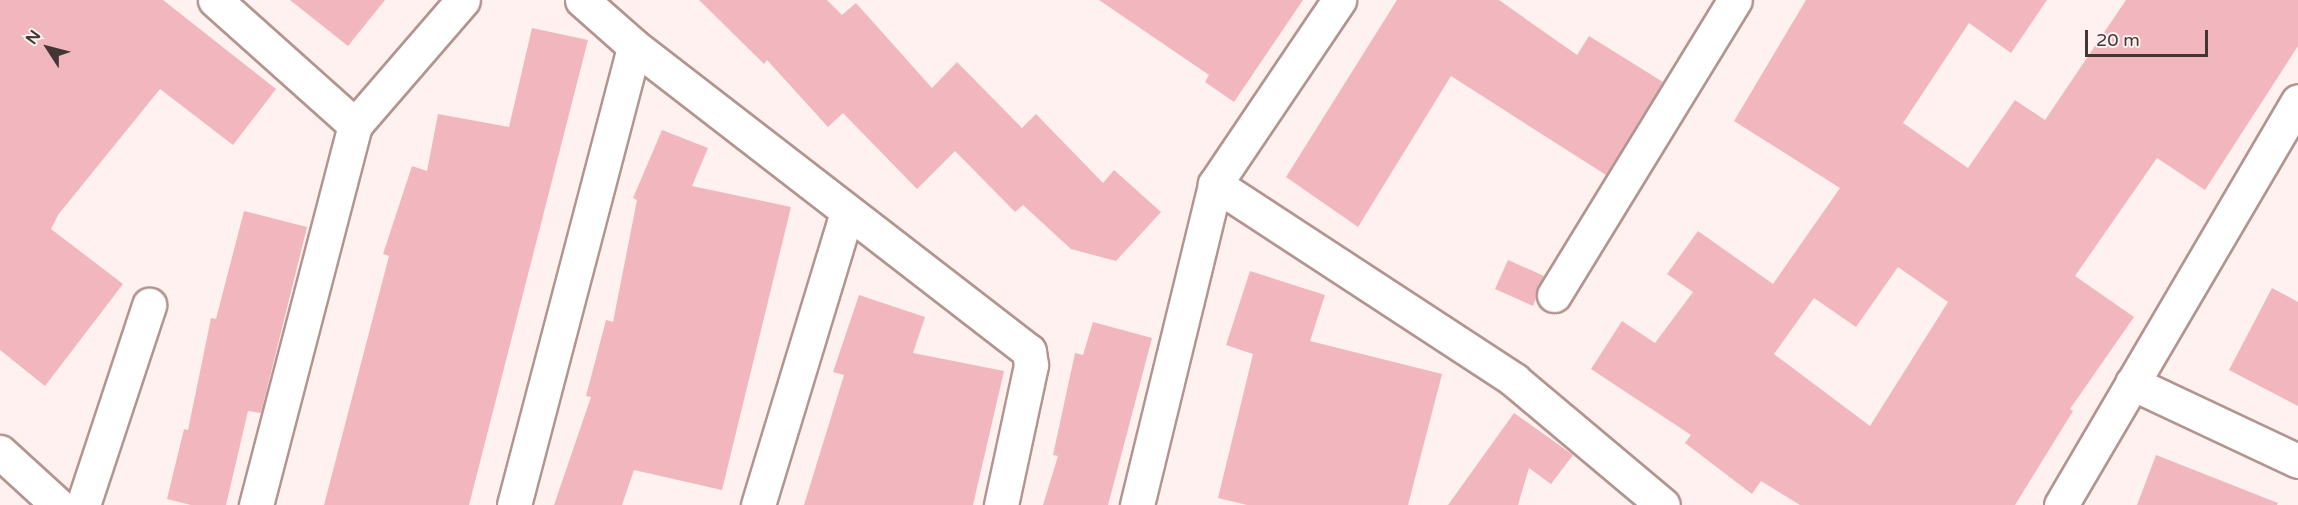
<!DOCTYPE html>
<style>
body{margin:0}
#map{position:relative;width:2298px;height:505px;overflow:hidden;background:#fef1ef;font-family:"Varela Round",sans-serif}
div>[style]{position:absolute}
.building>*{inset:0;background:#f2b7be}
.roads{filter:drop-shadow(2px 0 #b29590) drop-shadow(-2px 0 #b29590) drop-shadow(0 2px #b29590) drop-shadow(0 -2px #b29590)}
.minor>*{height:33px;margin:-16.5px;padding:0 16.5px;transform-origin:16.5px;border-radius:16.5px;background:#fff}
span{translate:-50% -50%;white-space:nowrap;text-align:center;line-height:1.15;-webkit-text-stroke:5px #fef1ef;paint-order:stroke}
.north{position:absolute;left:18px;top:18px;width:60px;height:60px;-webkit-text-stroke:4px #fef1ef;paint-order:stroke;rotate:306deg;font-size:16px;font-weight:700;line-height:24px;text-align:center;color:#433735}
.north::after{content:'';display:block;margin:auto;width:21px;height:27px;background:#433735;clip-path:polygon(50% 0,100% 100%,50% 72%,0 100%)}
.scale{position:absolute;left:2085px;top:30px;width:123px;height:27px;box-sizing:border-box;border:3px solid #433735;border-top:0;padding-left:8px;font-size:18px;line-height:21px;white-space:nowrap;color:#433735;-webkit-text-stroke:4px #fef1ef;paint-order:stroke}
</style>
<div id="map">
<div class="building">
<div style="clip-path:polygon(0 0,163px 0,276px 89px,233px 145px,160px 89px,58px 215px,51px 229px,123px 284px,45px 386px,0 350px)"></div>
<div style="clip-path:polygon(290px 0,385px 0,348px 46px)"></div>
<div style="clip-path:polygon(699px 0,827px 0,842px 15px,856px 3px,932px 88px,957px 62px,1022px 128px,1036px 114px,1103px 183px,1114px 170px,1161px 212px,1116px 261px,1071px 249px,1023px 205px,1015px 212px,955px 151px,917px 189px,843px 113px,828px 127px,767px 60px,764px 64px)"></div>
<div style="clip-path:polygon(1099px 0,1303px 0,1234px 102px,1205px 82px,1209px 75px)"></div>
<div style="clip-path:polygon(1397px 0,1499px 0,1577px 55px,1589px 36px,1663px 82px,1606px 175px,1451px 76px,1358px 227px,1286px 177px)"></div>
<div style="clip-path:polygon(evenodd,1806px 0,2047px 0,2011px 53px,1969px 23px,1903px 123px,1968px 168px,2015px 100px,2045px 120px,2126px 0,2298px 0,2298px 46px,2205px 190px,2157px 158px,2075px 276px,2134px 317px,2070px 409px,2073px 411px,2015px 505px,1800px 505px,1761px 481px,1752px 494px,1685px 443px,1691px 435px,1591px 369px,1622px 321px,1655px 343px,1693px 292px,1667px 274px,1698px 231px,1773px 284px,1840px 188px,1734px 121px,1806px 0,1898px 267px,1948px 302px,1870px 426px,1774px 354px,1814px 298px,1856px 327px,1898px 267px)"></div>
<div style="clip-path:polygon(532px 28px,588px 40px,469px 505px,324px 505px,389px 256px,383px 254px,412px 166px,427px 171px,438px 114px,509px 127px)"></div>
<div style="clip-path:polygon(662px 130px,708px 148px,692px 186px,791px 207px,722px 490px,634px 470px,622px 505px,554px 505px,591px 397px,586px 396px,606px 320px,613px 322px,637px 200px,633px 198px)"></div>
<div style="clip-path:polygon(244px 211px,307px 227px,261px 413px,248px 411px,226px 505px,191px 505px,167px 499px,184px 429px,188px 430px,211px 318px,216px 319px)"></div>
<div style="clip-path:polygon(1508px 260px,1544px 276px,1533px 306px,1495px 289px)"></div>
<div style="clip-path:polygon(1250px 271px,1325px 295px,1310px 341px,1442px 374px,1408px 505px,1247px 505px,1218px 498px,1253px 354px,1226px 345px)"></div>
<div style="clip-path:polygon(2272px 288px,2298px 302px,2298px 406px,2229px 370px)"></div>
<div style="clip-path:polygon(859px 295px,925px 317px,913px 353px,1004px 371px,973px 505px,804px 505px,844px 375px,833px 372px)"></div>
<div style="clip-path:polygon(1093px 322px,1152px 338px,1116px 475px,1108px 505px,1043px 505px,1058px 456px,1053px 455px,1075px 353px,1083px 355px)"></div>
<div style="clip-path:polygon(1514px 413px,1573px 455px,1551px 484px,1529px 468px,1518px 505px,1448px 505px)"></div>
<div style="clip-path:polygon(2156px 455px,2278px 503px,2277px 505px,2137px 505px)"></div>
</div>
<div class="roads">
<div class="minor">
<div style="left:215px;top:0;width:188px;rotate:41.8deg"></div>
<div style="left:355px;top:125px;width:393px;rotate:104.6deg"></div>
<div style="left:582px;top:0;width:69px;rotate:41.5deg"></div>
<div style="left:355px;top:125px;width:165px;rotate:-49.2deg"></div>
<div style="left:1215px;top:184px;width:222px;rotate:-56deg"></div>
<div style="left:1554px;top:295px;width:346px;rotate:-58.5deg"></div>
<div style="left:2132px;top:383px;width:183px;rotate:25.2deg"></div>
<div style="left:0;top:452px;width:79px;rotate:42.4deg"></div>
<div style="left:83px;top:505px;width:211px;rotate:-71.7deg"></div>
<div style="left:514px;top:505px;width:474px;rotate:-75.3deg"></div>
<div style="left:634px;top:46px;width:499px;rotate:37.7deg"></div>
<div style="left:1029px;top:351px;width:14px;rotate:82deg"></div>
<div style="left:1031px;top:365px;width:143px;rotate:102.1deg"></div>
<div style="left:758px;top:505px;width:306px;rotate:-73.1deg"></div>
<div style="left:1137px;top:505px;width:330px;rotate:-76.3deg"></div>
<div style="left:1215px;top:184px;width:358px;rotate:33.2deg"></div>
<div style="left:1514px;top:380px;width:194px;rotate:40deg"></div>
<div style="left:2061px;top:505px;width:468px;rotate:-59.6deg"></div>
</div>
</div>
<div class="north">N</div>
<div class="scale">20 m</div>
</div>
